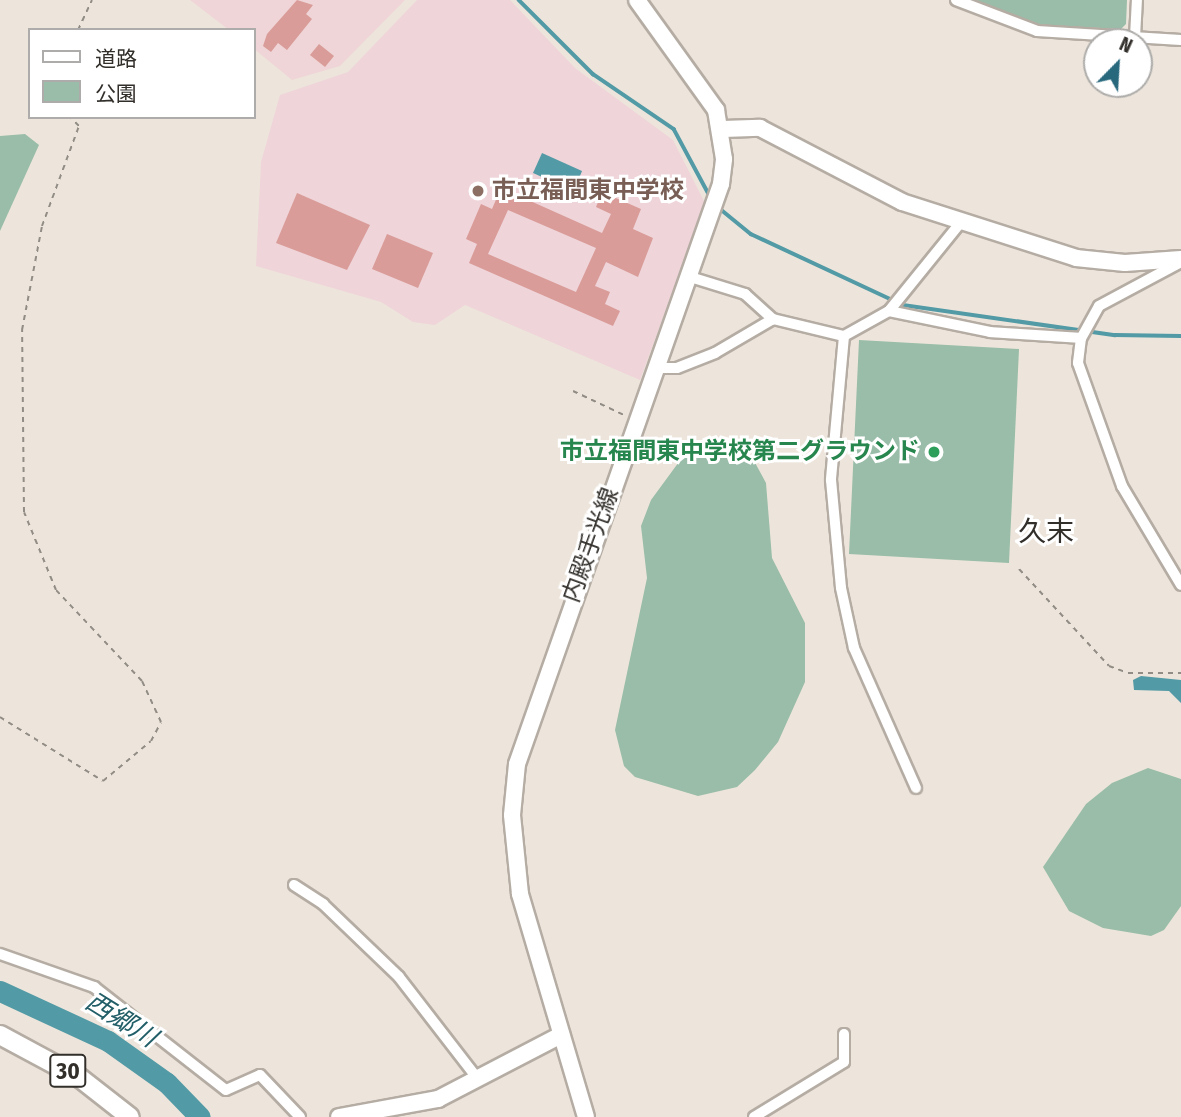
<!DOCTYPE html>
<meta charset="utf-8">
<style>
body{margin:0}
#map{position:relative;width:1181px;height:1117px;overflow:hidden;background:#ede5db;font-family:"Fira Sans Condensed","Noto Sans JP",sans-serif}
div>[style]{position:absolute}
.industrial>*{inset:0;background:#efd5d7}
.education>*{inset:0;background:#efd4d9}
.green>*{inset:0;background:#99bda8}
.water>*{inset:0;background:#529aa5}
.stream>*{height:3.5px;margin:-1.75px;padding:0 1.75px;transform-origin:1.75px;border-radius:1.75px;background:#529aa5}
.river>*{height:21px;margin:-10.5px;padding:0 10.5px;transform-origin:10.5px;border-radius:10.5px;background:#529aa5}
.building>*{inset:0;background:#d99c98}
.path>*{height:2px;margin-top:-1px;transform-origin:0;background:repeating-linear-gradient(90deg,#918c85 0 5px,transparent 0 10px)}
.roads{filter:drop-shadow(2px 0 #b5ada4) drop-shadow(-2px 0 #b5ada4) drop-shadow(0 2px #b5ada4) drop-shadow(0 -2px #b5ada4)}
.street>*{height:10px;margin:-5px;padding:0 5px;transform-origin:5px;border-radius:5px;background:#fff}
.secondary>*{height:16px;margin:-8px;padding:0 8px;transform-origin:8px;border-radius:8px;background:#fff}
.primary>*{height:18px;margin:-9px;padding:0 9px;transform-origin:9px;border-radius:9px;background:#fff}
.dots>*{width:19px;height:19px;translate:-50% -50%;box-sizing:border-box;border:4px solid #fff;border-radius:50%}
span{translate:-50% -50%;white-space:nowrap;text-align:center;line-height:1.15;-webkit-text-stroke:6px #fff;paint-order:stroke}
.shield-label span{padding:2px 5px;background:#fff;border:2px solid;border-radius:5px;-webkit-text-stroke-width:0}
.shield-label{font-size:23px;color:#322f2b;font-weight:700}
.education-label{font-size:24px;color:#785e54;font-weight:700}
.left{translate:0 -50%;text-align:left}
.leisure-label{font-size:24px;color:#27864d;font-weight:700}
.right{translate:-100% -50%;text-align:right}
.street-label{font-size:24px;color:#322f2b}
.water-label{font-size:26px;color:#225e67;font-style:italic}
.quarter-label{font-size:28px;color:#322f2b}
.legend{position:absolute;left:28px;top:28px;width:228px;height:91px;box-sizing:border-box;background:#fff;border:2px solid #adacaa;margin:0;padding:9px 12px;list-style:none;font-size:21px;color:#322f2b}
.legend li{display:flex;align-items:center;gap:14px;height:35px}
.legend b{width:35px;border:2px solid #adacaa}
.north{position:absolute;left:1083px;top:28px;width:70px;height:70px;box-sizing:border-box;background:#fff;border:2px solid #adacaa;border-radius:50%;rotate:24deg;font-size:19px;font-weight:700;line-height:28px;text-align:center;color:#322f2b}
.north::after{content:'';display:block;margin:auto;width:24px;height:32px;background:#28687d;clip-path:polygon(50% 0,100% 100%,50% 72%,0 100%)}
</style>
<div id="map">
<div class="industrial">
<div style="clip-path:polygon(190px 0,405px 0,340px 66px,292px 80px,254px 49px,254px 30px,229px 30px)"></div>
</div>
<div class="education">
<div style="clip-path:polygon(417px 0,510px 0,575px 68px,673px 140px,705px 203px,640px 380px,465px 305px,435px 325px,413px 322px,381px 302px,256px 266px,261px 162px,280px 95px,348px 72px)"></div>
</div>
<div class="green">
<div style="clip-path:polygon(970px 0,1127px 0,1126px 24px,1121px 29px,1038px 25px)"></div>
<div style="clip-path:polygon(25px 134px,39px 145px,0 231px,0 136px)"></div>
<div style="clip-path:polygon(859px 340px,1019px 349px,1009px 563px,849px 554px)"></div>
<div style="clip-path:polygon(734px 447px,753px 459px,766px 483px,772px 558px,805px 623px,805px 682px,778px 742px,755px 770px,737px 787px,698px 796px,635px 777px,624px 766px,615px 730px,647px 578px,641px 526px,651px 500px,684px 455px)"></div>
<div style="clip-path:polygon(1148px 768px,1181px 779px,1181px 906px,1164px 930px,1151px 936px,1103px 928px,1069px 911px,1043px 867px,1086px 804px,1112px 783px)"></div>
</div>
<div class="water">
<div style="clip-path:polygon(542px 153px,582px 171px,574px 191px,533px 173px)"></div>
<div style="clip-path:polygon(1141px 676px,1181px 680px,1181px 703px,1169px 691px,1134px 690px,1133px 680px)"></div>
</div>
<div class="stream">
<div style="left:519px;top:0;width:105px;rotate:45deg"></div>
<div style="left:593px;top:74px;width:98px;rotate:34.2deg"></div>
<div style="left:674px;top:129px;width:78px;rotate:61.8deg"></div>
<div style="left:718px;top:207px;width:43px;rotate:39.3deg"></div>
<div style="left:751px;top:234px;width:168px;rotate:25deg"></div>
<div style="left:903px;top:305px;width:214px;rotate:8.1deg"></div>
<div style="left:1115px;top:335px;width:66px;rotate:0.9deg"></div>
</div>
<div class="river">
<div style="left:0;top:991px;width:119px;rotate:24.8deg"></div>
<div style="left:108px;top:1041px;width:72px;rotate:35.4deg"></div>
<div style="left:167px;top:1083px;width:47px;rotate:45.9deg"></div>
</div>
<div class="building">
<div style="clip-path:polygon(297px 0,313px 5px,306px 14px,312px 19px,287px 50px,278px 43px,271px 52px,263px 46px,267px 34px)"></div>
<div style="clip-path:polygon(319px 44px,334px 56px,325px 67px,310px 55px)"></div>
<div style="clip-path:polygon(evenodd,501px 188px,602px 233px,611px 214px,596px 207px,602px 192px,641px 209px,633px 229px,653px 238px,638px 277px,606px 262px,595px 286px,610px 292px,605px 304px,620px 311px,613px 326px,469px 263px,477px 244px,466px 239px,481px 204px,492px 209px,501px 188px,508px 210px,596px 248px,576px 292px,488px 254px,508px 210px)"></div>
<div style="clip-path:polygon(297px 193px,370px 225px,347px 270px,276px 243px)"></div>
<div style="clip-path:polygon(387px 234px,433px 253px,418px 288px,372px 269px)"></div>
</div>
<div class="path">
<div style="left:78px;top:30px;width:33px;rotate:-65deg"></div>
<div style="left:573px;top:391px;width:59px;rotate:25.3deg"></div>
<div style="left:1019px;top:569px;width:132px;rotate:47.1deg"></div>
<div style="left:1109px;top:666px;width:20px;rotate:20deg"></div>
<div style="left:1128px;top:673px;width:53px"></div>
<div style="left:0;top:717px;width:121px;rotate:31.9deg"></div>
<div style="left:103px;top:781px;width:62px;rotate:-39.8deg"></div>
<div style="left:151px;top:741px;width:21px;rotate:-62deg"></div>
<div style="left:161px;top:722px;width:45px;rotate:-114.9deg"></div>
<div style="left:142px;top:681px;width:125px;rotate:-133.4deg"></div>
<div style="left:56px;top:590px;width:84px;rotate:-112.3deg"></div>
<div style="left:24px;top:512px;width:182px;rotate:-90.6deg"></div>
<div style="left:22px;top:330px;width:106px;rotate:-79.1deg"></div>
<div style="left:42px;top:226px;width:107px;rotate:-69.7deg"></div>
<div style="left:79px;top:126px;width:13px;rotate:-135deg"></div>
</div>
<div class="roads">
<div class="street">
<div style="left:956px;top:0;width:87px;rotate:20.9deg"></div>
<div style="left:1037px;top:31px;width:144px;rotate:3.6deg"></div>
<div style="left:1135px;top:37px;width:37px;rotate:-87deg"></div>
<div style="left:1181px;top:262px;width:93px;rotate:151.8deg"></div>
<div style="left:1099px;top:306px;width:37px;rotate:119deg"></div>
<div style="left:1081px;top:338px;width:25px;rotate:97deg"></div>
<div style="left:1078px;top:363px;width:131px;rotate:70.3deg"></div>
<div style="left:1122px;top:486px;width:115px;rotate:59.2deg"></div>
<div style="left:687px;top:276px;width:61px;rotate:17.2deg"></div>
<div style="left:745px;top:294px;width:38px;rotate:42deg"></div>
<div style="left:773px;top:319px;width:73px;rotate:13.5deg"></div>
<div style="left:844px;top:336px;width:51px;rotate:-29.1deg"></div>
<div style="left:889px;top:311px;width:114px;rotate:-51deg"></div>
<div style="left:889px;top:311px;width:103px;rotate:11.7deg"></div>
<div style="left:990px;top:332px;width:91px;rotate:3.8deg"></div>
<div style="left:844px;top:336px;width:145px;rotate:95.2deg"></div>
<div style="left:831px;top:480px;width:108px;rotate:84.7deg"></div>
<div style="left:841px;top:588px;width:61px;rotate:77.8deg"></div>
<div style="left:854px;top:648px;width:153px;rotate:66.1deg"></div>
<div style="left:655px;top:368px;width:22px"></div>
<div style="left:677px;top:368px;width:41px;rotate:-21.5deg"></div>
<div style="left:715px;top:353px;width:67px;rotate:-30.4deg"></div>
<div style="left:294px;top:885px;width:35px;rotate:33deg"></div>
<div style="left:323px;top:904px;width:105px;rotate:43.8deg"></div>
<div style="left:399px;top:977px;width:128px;rotate:52.3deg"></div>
<div style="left:0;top:954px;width:100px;rotate:19.3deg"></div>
<div style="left:94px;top:987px;width:167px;rotate:38deg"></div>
<div style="left:226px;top:1090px;width:37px;rotate:-24deg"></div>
<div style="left:260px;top:1075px;width:58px;rotate:46.4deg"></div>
<div style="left:754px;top:1117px;width:105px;rotate:-31.4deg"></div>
<div style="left:844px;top:1062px;width:28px;rotate:-90deg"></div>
</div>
<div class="secondary">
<div style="left:723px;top:129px;width:37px;rotate:-2deg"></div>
<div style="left:760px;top:128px;width:160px;rotate:27.5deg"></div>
<div style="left:902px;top:202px;width:183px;rotate:17.8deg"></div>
<div style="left:1076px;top:258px;width:49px;rotate:5.8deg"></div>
<div style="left:1125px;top:263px;width:56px;rotate:-4.1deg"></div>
<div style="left:339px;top:1117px;width:101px;rotate:-10.3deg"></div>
<div style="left:438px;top:1099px;width:139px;rotate:-27.5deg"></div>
<div style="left:586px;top:1117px;width:233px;rotate:-106.5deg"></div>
<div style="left:520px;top:894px;width:79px;rotate:-95.8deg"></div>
<div style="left:512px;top:815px;width:51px;rotate:-84.4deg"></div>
<div style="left:517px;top:764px;width:615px;rotate:-70.62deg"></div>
<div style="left:721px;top:184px;width:25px;rotate:-83deg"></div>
<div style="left:724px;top:159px;width:50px;rotate:-99.3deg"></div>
<div style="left:716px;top:110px;width:135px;rotate:-125.7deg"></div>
</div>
<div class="primary">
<div style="left:0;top:1035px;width:91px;rotate:28.3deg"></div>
<div style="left:80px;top:1078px;width:63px;rotate:38deg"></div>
</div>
</div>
<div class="dots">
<div style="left:478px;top:191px;background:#8d6e63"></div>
<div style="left:934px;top:452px;background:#2e9e5b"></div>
</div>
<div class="shield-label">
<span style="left:68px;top:1071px">30</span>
</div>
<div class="education-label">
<span class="left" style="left:492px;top:191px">市立福間東中学校</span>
</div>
<div class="leisure-label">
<span class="right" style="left:920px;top:452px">市立福間東中学校第二グラウンド</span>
</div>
<div class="street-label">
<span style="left:591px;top:545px;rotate:-70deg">内殿手光線</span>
</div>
<div class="water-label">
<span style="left:121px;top:1020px;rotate:32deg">西郷川</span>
</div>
<div class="quarter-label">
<span style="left:1046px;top:532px">久末</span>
</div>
<ul class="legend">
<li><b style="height:9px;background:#fff"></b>道路</li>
<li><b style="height:19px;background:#99bda8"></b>公園</li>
</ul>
<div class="north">N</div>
</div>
